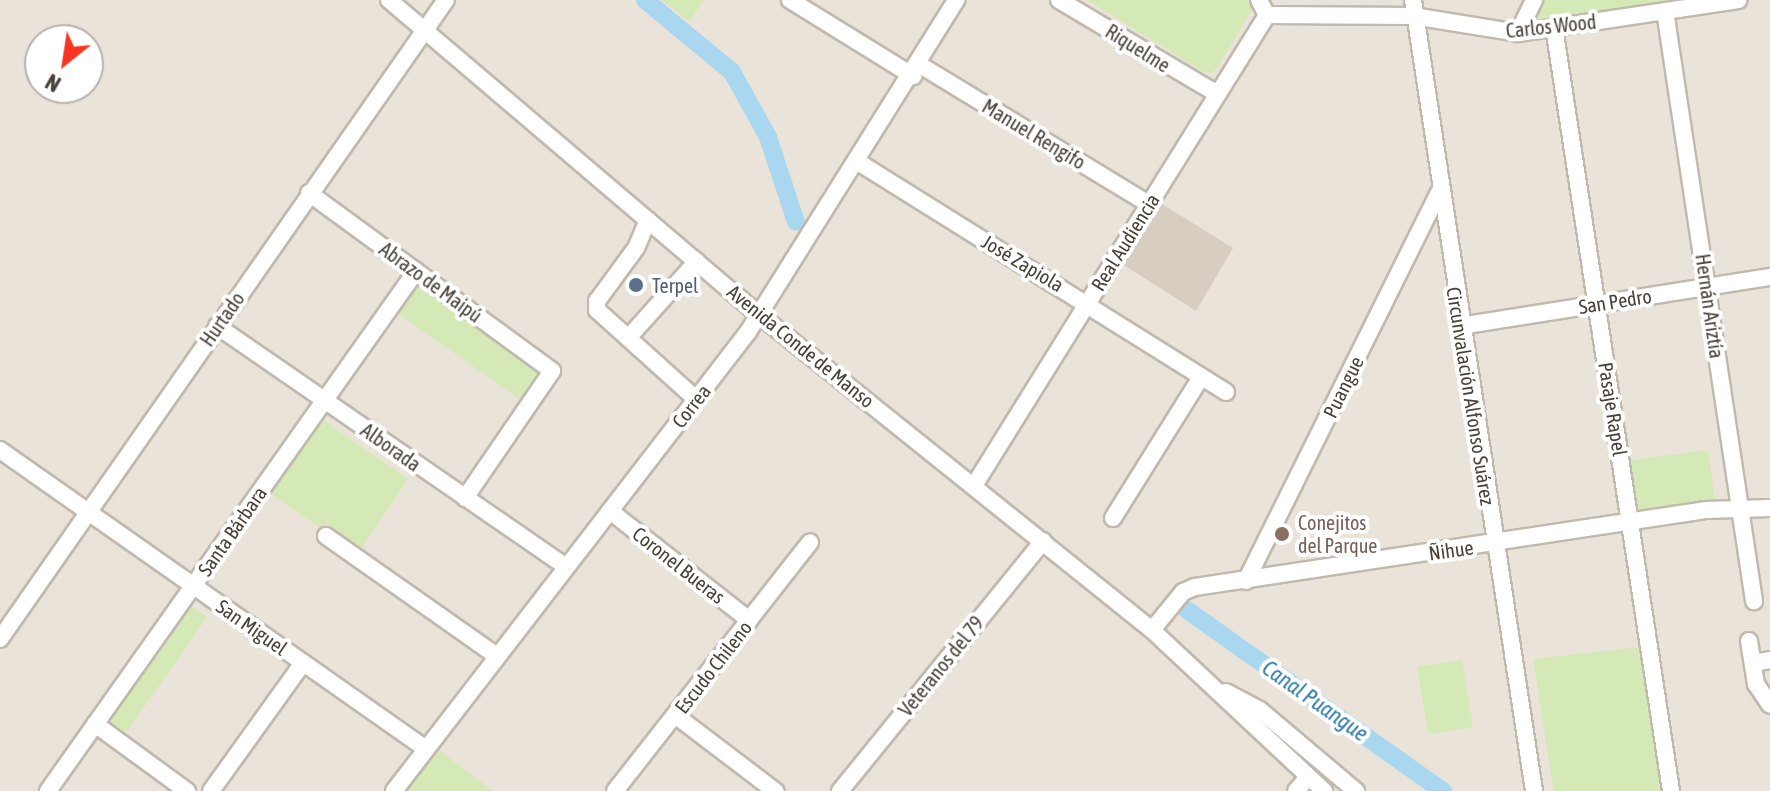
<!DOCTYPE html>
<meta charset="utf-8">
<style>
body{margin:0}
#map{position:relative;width:1770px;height:791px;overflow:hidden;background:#f5f2eb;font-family:"Asap Condensed",sans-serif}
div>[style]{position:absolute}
.residential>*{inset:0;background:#e9e3d9}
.green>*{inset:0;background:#d4e9b5}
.canal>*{height:18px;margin:-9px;padding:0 9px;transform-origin:9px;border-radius:9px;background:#a9d7f0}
.building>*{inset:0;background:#d7cdc1}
.roads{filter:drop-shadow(2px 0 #c1b9ae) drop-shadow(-2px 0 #c1b9ae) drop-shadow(0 2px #c1b9ae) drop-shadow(0 -2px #c1b9ae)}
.minor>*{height:16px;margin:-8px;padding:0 8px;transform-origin:8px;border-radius:8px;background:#fff}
.dots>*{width:22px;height:22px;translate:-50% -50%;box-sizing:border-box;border:4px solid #fff;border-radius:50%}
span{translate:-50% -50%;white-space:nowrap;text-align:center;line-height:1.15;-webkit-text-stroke:8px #fff;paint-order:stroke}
.street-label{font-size:20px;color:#4a4239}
.service-label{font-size:20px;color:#4e5e75}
.left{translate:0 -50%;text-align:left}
.education-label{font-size:20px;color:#785e54}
.water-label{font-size:22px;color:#2f79a6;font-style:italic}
.north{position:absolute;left:24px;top:24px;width:80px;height:80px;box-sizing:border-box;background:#fff;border:2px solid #b7b3b0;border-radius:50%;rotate:210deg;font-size:22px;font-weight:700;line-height:32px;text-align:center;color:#4a4239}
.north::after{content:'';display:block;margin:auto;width:28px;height:36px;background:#f73520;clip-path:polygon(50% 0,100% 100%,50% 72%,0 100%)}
</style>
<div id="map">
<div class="residential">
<div style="clip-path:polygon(evenodd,0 0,1770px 0,1770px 791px,0 791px,0 0,40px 40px,88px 40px,88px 88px,40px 88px,40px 40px)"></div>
</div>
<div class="green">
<div style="clip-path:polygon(662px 0,704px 0,689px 22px)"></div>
<div style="clip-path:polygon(1087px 0,1246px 0,1252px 10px,1215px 71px,1206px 73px)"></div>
<div style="clip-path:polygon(1546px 0,1670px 0,1670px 5px,1535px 23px)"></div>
<div style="clip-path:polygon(419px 284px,540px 369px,520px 399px,397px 313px)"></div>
<div style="clip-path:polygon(317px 416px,408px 479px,358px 553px,266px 490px)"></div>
<div style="clip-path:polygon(1708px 450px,1715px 501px,1632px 511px,1626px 461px)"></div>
<div style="clip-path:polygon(188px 604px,207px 617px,125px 734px,106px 721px)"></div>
<div style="clip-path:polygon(1643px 647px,1665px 791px,1554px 791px,1533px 659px)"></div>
<div style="clip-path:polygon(1462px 660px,1473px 727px,1428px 734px,1417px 667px)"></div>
<div style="clip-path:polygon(438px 749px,493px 791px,406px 791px)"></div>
</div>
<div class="canal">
<div style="left:645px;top:0;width:113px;rotate:39.6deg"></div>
<div style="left:732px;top:72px;width:74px;rotate:61deg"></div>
<div style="left:768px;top:137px;width:89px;rotate:71.8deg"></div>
<div style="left:1187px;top:610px;width:314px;rotate:35.3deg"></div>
</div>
<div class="building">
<div style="clip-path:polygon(1162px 204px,1233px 248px,1196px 311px,1124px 265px)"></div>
</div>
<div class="roads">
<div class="minor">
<div style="left:389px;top:0;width:483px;rotate:40.4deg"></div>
<div style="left:757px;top:313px;width:506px;rotate:38.75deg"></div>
<div style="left:1152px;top:630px;width:236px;rotate:43.1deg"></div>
<div style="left:790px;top:0;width:145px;rotate:31.7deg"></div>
<div style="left:1059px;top:0;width:184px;rotate:30.7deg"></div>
<div style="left:1259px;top:0;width:17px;rotate:62deg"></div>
<div style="left:1413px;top:0;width:800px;rotate:81.3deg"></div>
<div style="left:1665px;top:11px;width:597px;rotate:81.42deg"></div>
<div style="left:1267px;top:15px;width:146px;rotate:0.4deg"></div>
<div style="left:1413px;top:16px;width:106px;rotate:9.2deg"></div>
<div style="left:1518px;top:33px;width:223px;rotate:-8.5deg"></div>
<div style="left:1554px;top:27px;width:773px;rotate:81.29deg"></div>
<div style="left:1518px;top:33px;width:37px;rotate:-64deg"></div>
<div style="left:920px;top:65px;width:268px;rotate:31.3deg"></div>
<div style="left:858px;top:162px;width:434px;rotate:32deg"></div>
<div style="left:309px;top:193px;width:301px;rotate:36.2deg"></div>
<div style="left:552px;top:371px;width:154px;rotate:124.4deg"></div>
<div style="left:648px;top:220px;width:30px;rotate:113deg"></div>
<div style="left:636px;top:248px;width:66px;rotate:126.3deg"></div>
<div style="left:597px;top:301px;width:9px;rotate:90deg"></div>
<div style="left:597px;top:310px;width:133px;rotate:42deg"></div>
<div style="left:217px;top:326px;width:424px;rotate:34.6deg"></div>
<div style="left:1460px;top:326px;width:314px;rotate:-9deg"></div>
<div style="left:628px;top:338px;width:103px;rotate:-48.1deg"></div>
<div style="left:0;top:450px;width:520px;rotate:35.06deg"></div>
<div style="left:975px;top:484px;width:552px;rotate:-58.09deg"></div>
<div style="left:610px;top:511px;width:177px;rotate:38.1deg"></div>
<div style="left:1113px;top:518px;width:166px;rotate:-58deg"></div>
<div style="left:326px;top:536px;width:209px;rotate:35.1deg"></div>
<div style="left:1246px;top:581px;width:433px;rotate:-63.6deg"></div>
<div style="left:1152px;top:630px;width:49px;rotate:-50.8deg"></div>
<div style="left:1183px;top:592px;width:13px;rotate:-23deg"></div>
<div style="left:1195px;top:587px;width:517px;rotate:-8.57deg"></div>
<div style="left:1706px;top:510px;width:64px;rotate:-1.8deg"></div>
<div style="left:0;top:639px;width:779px;rotate:-55.09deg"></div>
<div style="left:1749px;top:641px;width:44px;rotate:80.8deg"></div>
<div style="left:1756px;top:684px;width:25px;rotate:56deg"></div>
<div style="left:1753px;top:663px;width:17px;rotate:-10deg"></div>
<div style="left:1226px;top:692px;width:38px;rotate:28deg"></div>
<div style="left:1260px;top:710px;width:126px;rotate:40.2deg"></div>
<div style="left:675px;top:715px;width:126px;rotate:37.2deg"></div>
<div style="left:95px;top:724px;width:114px;rotate:36.1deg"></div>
<div style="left:48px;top:791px;width:637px;rotate:-54.71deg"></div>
<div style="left:211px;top:791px;width:158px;rotate:-54.3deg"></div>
<div style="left:394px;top:791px;width:580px;rotate:-52.36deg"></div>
<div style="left:748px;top:332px;width:392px;rotate:-57.9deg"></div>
<div style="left:615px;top:791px;width:316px;rotate:-51.9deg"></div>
<div style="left:840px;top:791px;width:322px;rotate:-50.9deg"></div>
<div style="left:1296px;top:791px;width:18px;rotate:-49deg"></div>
</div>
</div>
<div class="dots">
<div style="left:636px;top:285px;background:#5c6f8a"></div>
<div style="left:1282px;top:534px;background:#8d6e63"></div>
</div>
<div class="street-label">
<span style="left:1551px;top:26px;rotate:-6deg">Carlos Wood</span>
<span style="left:1138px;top:48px;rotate:32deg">Riquelme</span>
<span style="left:1034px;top:134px;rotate:31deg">Manuel Rengifo</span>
<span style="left:1125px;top:242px;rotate:-58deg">Real Audiencia</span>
<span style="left:1023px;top:263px;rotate:31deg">José Zapiola</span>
<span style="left:431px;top:282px;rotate:36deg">Abrazo de Maipú</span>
<span style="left:1615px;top:301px;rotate:-9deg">San Pedro</span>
<span style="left:1710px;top:306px;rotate:82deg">Hernán Ariztía</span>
<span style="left:222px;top:319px;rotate:-55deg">Hurtado</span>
<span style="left:801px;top:346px;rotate:39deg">Avenida Conde de Manso</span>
<span style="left:1343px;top:387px;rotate:-64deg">Puangue</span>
<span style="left:1471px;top:396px;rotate:81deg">Circunvalación Alfonso Suárez</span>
<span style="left:691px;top:406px;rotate:-52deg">Correa</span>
<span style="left:1613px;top:409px;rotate:81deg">Pasaje Rapel</span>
<span style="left:391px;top:447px;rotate:35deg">Alborada</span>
<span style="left:232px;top:531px;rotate:-55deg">Santa Bárbara</span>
<span style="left:1451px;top:550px;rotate:-8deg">Ñihue</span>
<span style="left:679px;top:565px;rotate:38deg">Coronel Bueras</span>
<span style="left:252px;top:627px;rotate:35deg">San Miguel</span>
<span style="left:941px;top:666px;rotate:-51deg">Veteranos del 79</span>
<span style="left:713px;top:667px;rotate:-52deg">Escudo Chileno</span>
</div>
<div class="service-label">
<span class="left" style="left:652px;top:285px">Terpel</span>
</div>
<div class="education-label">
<span class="left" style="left:1298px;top:534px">Conejitos<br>del Parque</span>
</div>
<div class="water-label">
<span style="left:1315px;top:701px;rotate:35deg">Canal Puangue</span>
</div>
<div class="north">N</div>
</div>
